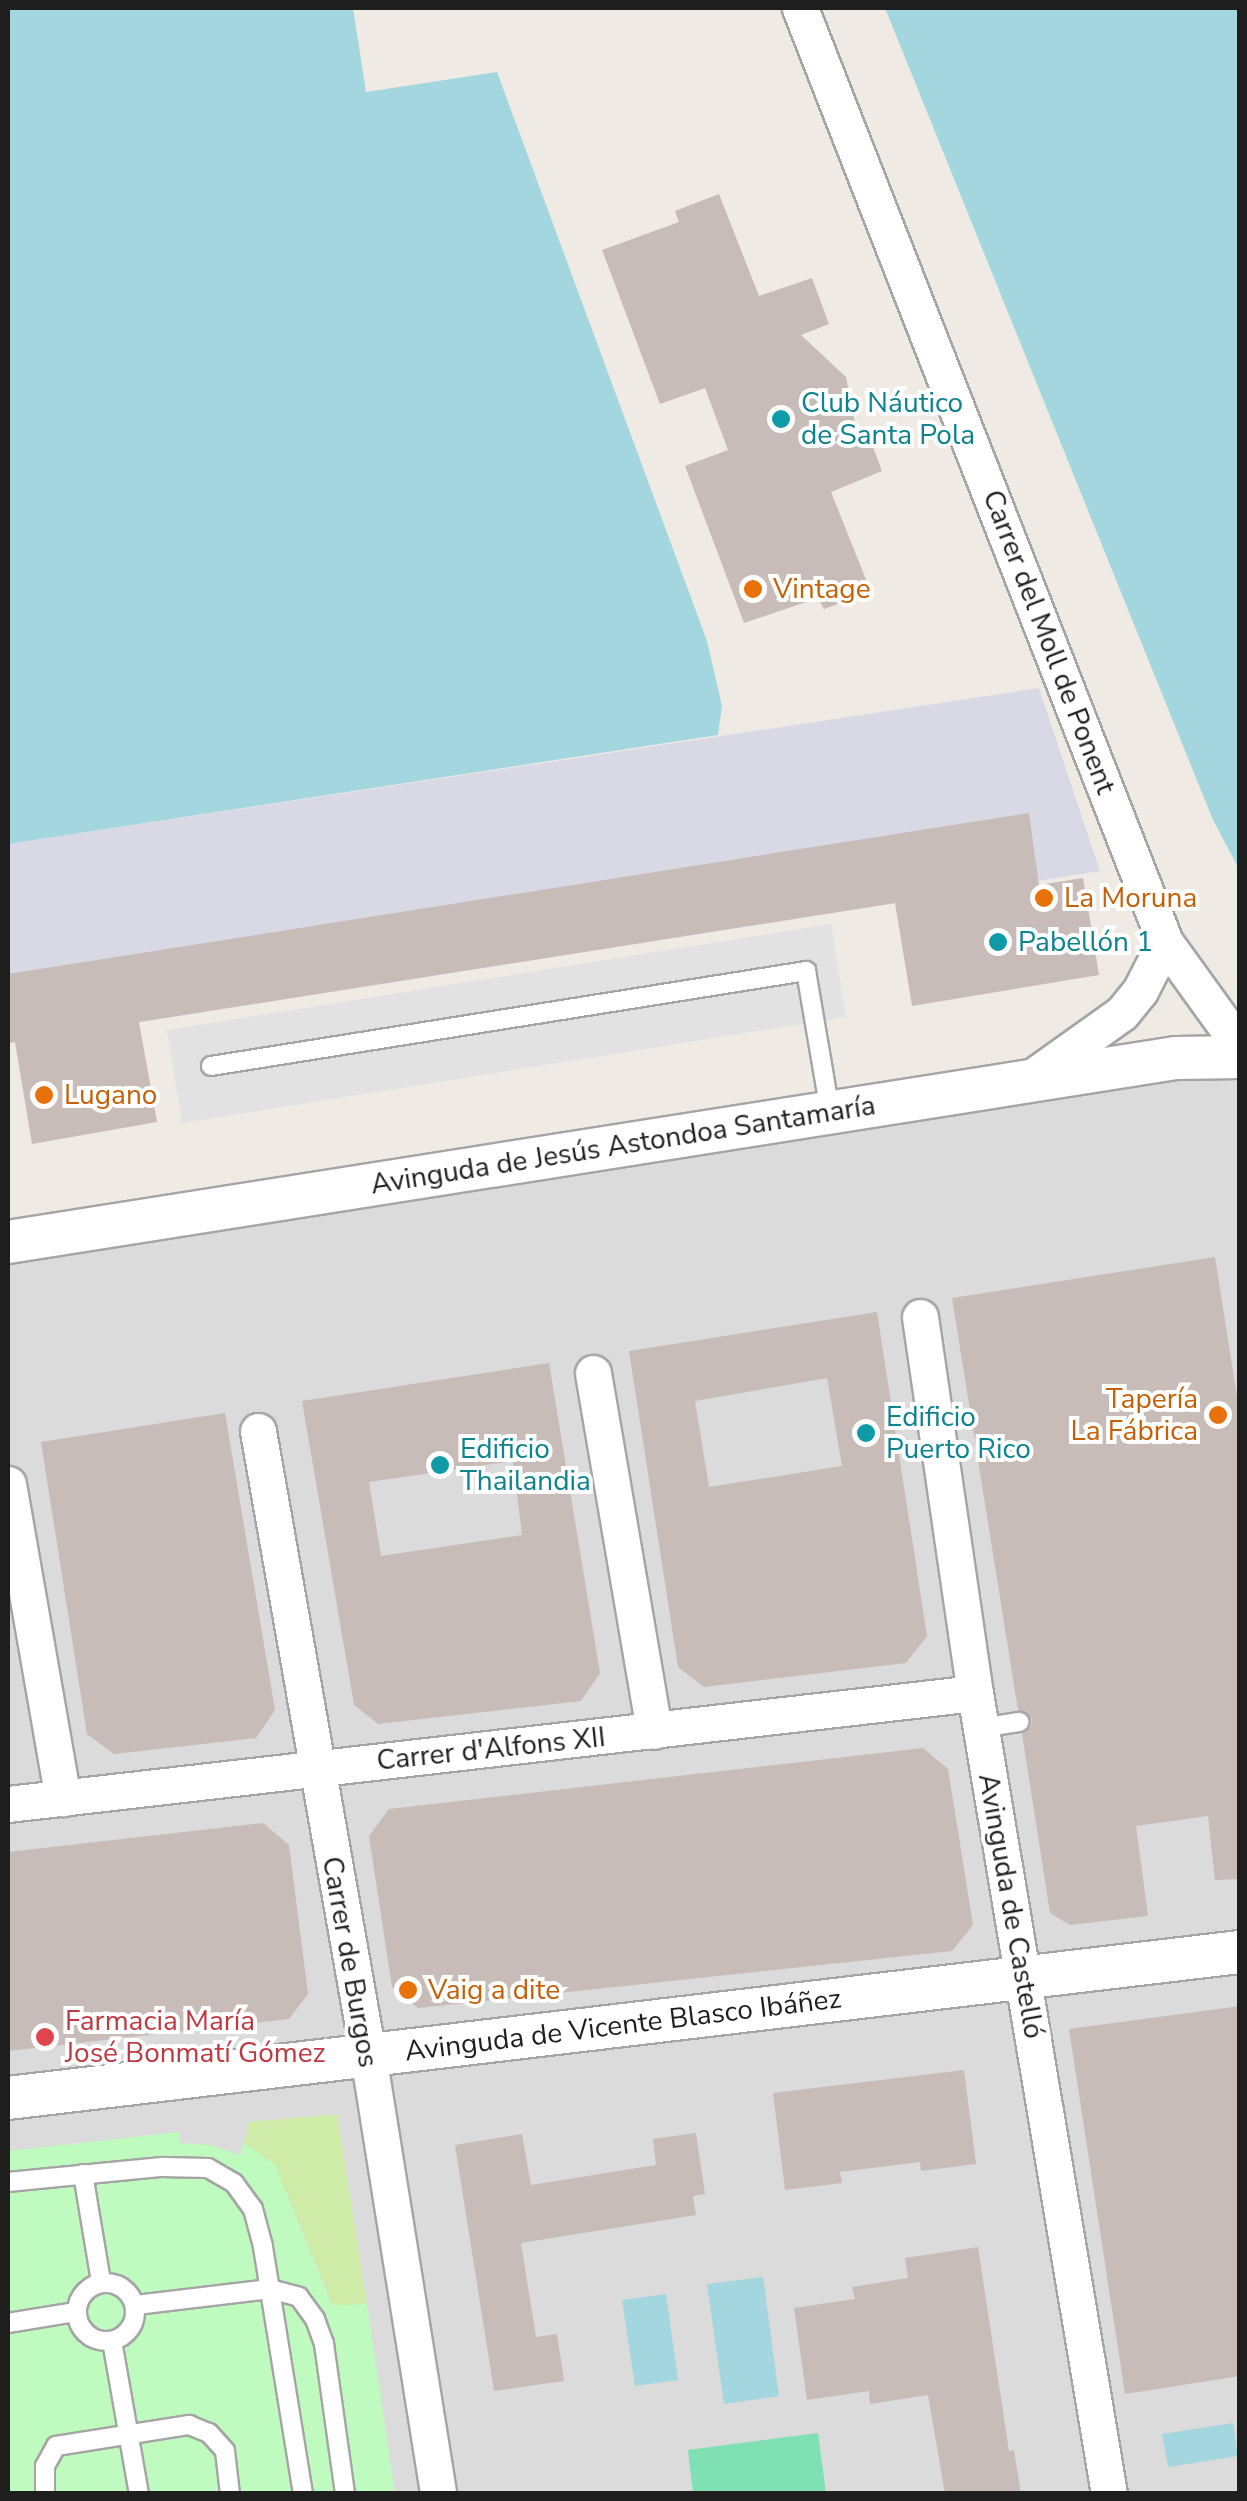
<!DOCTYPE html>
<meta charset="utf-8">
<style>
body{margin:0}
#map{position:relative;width:1247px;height:2501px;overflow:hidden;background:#efebe4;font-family:"Nunito Sans",sans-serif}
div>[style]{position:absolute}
.residential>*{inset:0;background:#dcdbdb}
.grass>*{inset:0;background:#ceeba8}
.park>*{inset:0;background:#bffbbf}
.pitch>*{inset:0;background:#7fe1b3}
.parking>*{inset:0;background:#e2e2e2}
.plaza>*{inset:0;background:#d8d9e5}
.water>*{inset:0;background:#a3d6de}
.building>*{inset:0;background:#c7bcb7}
.roads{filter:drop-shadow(2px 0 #a5a5a5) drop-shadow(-2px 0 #a5a5a5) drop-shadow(0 2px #a5a5a5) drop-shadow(0 -2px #a5a5a5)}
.service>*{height:18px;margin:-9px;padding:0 9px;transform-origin:9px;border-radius:9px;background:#fff}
.service>.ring{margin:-9px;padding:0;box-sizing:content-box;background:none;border:18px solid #fff;border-radius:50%}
.minor>*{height:35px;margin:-17.5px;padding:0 17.5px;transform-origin:17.5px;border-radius:17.5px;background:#fff}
.tertiary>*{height:42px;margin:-21px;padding:0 21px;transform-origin:21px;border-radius:21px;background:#fff}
.dots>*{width:28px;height:28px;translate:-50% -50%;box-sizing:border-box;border:5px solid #fff;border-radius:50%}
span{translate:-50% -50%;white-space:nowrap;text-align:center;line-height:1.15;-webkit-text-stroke:8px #fff;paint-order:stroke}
.culture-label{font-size:28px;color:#0d838f}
.left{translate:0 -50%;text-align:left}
.food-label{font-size:28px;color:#c56008}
.right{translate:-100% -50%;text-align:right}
.street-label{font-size:28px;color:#1e1e1e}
.health-label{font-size:28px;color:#be3a42}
.frame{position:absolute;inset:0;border:10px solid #1e1e1e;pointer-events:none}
</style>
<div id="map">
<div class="residential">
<div style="clip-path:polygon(1239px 1057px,1239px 2493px,8px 2494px,8px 1242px)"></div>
</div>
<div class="grass">
<div style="clip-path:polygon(337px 2114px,367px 2304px,333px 2306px,275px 2165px,244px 2143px,249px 2122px)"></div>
</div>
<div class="park">
<div style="clip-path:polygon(179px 2132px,180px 2143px,211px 2145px,240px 2155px,244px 2143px,275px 2165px,332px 2305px,367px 2304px,395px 2493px,8px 2493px,8px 2151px)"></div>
</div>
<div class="pitch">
<div style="clip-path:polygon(818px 2433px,826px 2493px,693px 2493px,688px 2450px)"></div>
</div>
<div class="parking">
<div style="clip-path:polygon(831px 924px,846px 1017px,182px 1123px,167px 1030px)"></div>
</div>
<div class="plaza">
<div style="clip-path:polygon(1039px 688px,1100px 871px,8px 1043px,8px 844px)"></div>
</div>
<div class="water">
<div style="clip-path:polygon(8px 8px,353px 8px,366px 92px,497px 72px,707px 641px,722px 706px,718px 735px,8px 844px)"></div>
<div style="clip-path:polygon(885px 8px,1239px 8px,1239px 869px,1213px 820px)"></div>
<div style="clip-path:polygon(763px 2277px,779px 2396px,724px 2404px,707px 2284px)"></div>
<div style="clip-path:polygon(666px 2294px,678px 2380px,635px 2386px,622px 2300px)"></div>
<div style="clip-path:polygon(1233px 2423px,1238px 2456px,1168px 2467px,1162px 2434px)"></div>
</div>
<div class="building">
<div style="clip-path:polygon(719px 194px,759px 296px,812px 278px,829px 324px,801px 335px,846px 377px,857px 434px,867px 431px,882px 471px,831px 492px,871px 592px,824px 609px,818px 598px,744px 623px,685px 466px,728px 450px,705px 388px,660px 404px,602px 250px,679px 222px,675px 211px)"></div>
<div style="clip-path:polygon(1029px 813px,1039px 885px,1083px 878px,1099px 975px,912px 1006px,895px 903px,139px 1022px,157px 1122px,32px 1144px,15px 1042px,8px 1043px,8px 974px)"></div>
<div style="clip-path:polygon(1215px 1257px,1240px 1416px,1240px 1879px,1215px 1880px,1208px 1816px,1136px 1826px,1148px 1916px,1070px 1925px,1050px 1913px,1022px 1734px,1031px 1727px,1032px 1719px,1018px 1710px,952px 1298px)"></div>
<div style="clip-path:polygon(evenodd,877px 1312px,927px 1636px,906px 1663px,704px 1687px,678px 1667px,629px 1351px,877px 1312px,827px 1378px,842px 1466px,709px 1487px,695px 1401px,827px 1378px)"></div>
<div style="clip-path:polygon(evenodd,549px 1363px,600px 1673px,581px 1701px,378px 1724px,354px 1705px,302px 1401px,549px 1363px,513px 1461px,522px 1535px,381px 1556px,369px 1482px,513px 1461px)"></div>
<div style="clip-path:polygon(225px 1413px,275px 1710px,256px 1738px,114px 1754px,87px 1734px,41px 1442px)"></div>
<div style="clip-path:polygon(923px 1748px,948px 1769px,973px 1925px,952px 1951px,418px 2008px,392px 1987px,369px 1836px,389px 1809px)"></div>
<div style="clip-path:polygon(263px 1823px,289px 1845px,308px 1994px,289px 2019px,8px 2051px,8px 1852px)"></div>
<div style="clip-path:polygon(1240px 2006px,1240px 2376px,1125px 2394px,1069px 2029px)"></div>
<div style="clip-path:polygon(964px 2070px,976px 2164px,921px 2171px,920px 2162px,840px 2172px,842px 2183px,785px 2190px,773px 2093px)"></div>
<div style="clip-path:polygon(696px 2133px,705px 2194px,693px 2196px,696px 2215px,521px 2243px,536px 2337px,557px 2334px,564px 2381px,494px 2391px,455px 2145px,522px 2134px,531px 2185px,656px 2165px,653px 2139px)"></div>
<div style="clip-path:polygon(978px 2247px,1009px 2451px,1014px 2450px,1021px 2494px,945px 2494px,928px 2395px,870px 2404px,869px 2391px,807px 2400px,794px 2308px,855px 2299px,852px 2287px,908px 2278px,905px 2258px)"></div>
</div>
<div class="roads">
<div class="service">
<div style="left:211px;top:1066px;width:603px;rotate:-9.07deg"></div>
<div style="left:806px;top:971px;width:143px;rotate:80.3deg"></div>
<div style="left:981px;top:1728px;width:39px;rotate:-9deg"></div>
<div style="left:83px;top:2174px;width:109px;rotate:80.5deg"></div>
<div style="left:8px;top:2182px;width:155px;rotate:-5.6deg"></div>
<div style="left:162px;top:2167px;width:46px;rotate:1.2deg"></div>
<div style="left:208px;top:2168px;width:30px;rotate:30deg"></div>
<div style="left:234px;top:2183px;width:32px;rotate:54deg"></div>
<div style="left:253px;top:2209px;width:39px;rotate:75deg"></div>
<div style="left:263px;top:2247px;width:250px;rotate:80.8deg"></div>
<div class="ring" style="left:77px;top:2283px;width:40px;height:40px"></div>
<div style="left:136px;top:2305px;width:135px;rotate:-6.8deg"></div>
<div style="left:270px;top:2289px;width:30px;rotate:15deg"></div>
<div style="left:299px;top:2297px;width:27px;rotate:54deg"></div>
<div style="left:315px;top:2319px;width:27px;rotate:70deg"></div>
<div style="left:324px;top:2344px;width:151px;rotate:82deg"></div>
<div style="left:8px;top:2323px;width:69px;rotate:-9.2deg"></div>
<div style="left:112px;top:2341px;width:155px;rotate:80deg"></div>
<div style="left:45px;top:2494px;width:28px;rotate:-90deg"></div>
<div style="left:45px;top:2466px;width:23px;rotate:-61deg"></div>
<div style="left:56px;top:2446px;width:135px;rotate:-9deg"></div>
<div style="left:189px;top:2425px;width:22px;rotate:22deg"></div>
<div style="left:209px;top:2433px;width:24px;rotate:48deg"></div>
<div style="left:225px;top:2451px;width:43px;rotate:83.4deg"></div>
</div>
<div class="minor">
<div style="left:800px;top:8px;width:1003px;rotate:68.65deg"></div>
<div style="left:1165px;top:942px;width:128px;rotate:54.2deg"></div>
<div style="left:1028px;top:1080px;width:115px;rotate:-35.5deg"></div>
<div style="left:1122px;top:1013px;width:28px;rotate:-51deg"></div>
<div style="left:1140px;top:991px;width:55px;rotate:-63deg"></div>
<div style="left:920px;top:1317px;width:380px;rotate:81.7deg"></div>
<div style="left:975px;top:1693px;width:812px;rotate:80.5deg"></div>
<div style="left:593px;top:1373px;width:363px;rotate:80.3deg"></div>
<div style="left:258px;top:1431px;width:634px;rotate:80deg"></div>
<div style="left:368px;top:2055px;width:445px;rotate:80.9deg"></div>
<div style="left:8px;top:1484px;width:319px;rotate:80.1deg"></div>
<div style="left:8px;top:1804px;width:973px;rotate:-6.55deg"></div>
</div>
<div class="tertiary">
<div style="left:8px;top:1242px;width:1182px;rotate:-8.95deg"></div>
<div style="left:1176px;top:1058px;width:64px;rotate:-0.9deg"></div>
<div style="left:8px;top:2098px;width:1241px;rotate:-6.76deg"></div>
</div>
</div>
<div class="dots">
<div style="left:781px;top:419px;background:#0f9aa8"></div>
<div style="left:753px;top:589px;background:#e8710a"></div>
<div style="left:1044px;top:898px;background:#e8710a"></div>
<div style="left:998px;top:942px;background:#0f9aa8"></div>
<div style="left:44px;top:1095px;background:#e8710a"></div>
<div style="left:1218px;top:1415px;background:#e8710a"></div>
<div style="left:866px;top:1433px;background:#0f9aa8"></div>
<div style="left:440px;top:1465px;background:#0f9aa8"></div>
<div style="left:408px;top:1990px;background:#e8710a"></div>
<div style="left:45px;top:2037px;background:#e0444e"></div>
</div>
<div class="culture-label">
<span class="left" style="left:801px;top:419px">Club Náutico<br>de Santa Pola</span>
<span class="left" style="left:1018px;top:942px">Pabellón 1</span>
<span class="left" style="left:886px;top:1433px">Edificio<br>Puerto Rico</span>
<span class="left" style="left:460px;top:1465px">Edificio<br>Thailandia</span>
</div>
<div class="food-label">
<span class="left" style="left:773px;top:589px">Vintage</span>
<span class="left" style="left:1064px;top:898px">La Moruna</span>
<span class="left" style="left:64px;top:1095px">Lugano</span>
<span class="right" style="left:1198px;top:1415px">Tapería<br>La Fábrica</span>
<span class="left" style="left:428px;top:1990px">Vaig a dite</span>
</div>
<div class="street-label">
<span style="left:1049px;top:642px;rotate:69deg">Carrer del Moll de Ponent</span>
<span style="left:623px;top:1145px;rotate:-9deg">Avinguda de Jesús Astondoa Santamaría</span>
<span style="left:491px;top:1749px;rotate:-6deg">Carrer d'Alfons XII</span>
<span style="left:1011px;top:1906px;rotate:80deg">Avinguda de Castelló</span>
<span style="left:350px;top:1962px;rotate:80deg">Carrer de Burgos</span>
<span style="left:623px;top:2025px;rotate:-7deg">Avinguda de Vicente Blasco Ibáñez</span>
</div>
<div class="health-label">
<span class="left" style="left:65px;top:2037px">Farmacia María<br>José Bonmatí Gómez</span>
</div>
<div class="frame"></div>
</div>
